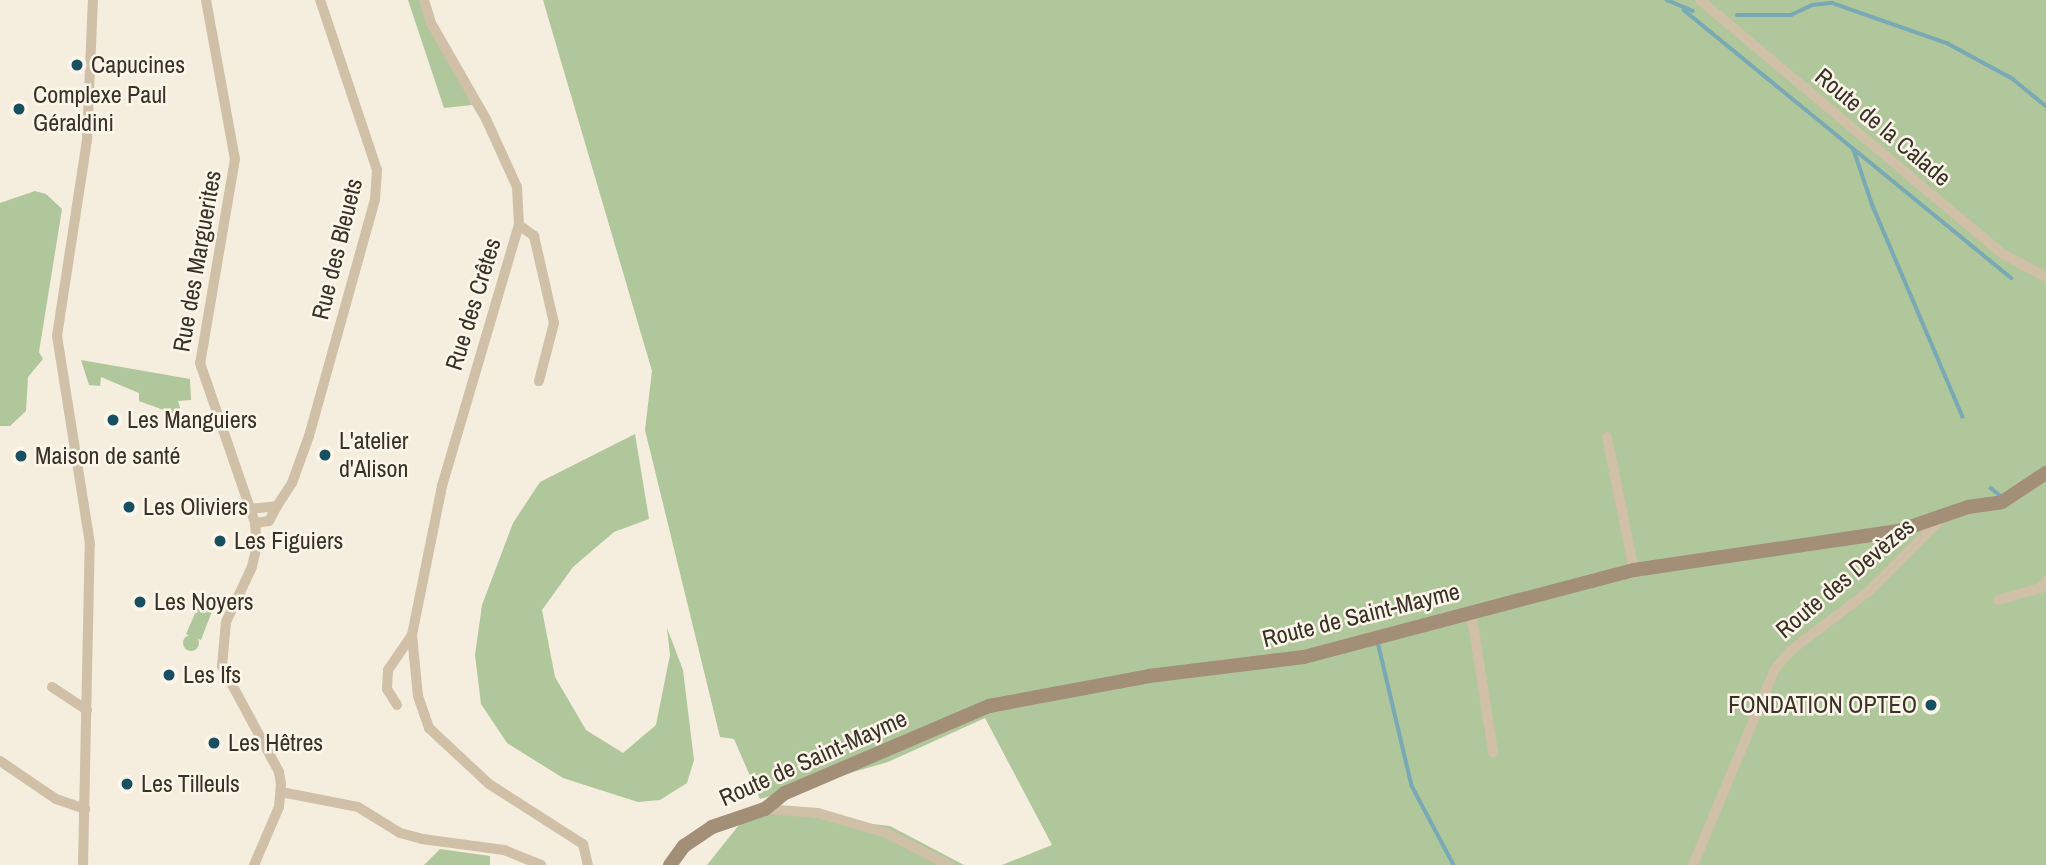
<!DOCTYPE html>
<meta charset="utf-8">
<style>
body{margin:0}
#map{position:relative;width:2046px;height:865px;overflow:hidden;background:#f5eddd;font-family:"Archivo Narrow",sans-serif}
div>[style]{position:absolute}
.green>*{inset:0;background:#b0c69b}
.round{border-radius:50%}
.stream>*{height:3.5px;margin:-1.75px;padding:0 1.75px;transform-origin:1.75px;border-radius:1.75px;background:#78a9b5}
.street>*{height:10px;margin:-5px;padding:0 5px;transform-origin:5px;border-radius:5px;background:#cfc0a7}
.secondary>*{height:14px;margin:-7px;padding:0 7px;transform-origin:7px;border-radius:7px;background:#a38e78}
.dots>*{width:19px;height:19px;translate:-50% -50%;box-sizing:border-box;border:4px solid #fcf6ea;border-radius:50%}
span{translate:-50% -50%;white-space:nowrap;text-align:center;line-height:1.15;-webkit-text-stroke:5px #fcf6ea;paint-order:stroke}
.poi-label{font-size:24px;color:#3a3128}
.left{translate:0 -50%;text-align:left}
.right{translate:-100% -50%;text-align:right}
.street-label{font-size:24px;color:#3a3128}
</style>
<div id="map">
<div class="green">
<div style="clip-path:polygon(408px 0,420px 0,472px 105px,444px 108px)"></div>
<div style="clip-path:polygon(543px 0,2046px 0,2046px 865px,1002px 865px,1052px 845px,985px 718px,888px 762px,760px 799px,734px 739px,720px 737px,645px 430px,652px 371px)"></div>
<div style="clip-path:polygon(35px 191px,46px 194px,62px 209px,39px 352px,43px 359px,28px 377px,26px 411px,10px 426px,0 426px,0 203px)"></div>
<div style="clip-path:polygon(81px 360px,190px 379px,191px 400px,178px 401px,183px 417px,139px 401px,139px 393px,101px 377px,100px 386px,89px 385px)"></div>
<div style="clip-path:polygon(635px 434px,649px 519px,614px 532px,573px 567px,542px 610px,555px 677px,586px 730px,623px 753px,656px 725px,670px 655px,667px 628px,683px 670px,694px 760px,687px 783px,660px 800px,638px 802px,563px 778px,507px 743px,481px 704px,475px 655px,482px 605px,513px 523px,540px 482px)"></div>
<div style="clip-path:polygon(201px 600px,214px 606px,201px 640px,186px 634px)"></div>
<div class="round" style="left:183px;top:635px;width:16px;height:16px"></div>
<div style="clip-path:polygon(751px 810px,890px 826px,964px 865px,707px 865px)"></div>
<div style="clip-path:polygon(440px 849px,490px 856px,490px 865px,424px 865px)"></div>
</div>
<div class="stream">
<div style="left:1667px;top:0;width:28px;rotate:23deg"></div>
<div style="left:1684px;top:10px;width:423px;rotate:39.3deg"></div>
<div style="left:1737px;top:15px;width:54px"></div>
<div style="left:1791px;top:15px;width:23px;rotate:-25deg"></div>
<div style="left:1812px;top:5px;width:20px;rotate:-6deg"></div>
<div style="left:1832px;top:3px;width:122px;rotate:19.2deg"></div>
<div style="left:1947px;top:43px;width:75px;rotate:28.6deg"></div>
<div style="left:2013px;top:79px;width:43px;rotate:39.3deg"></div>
<div style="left:1854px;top:150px;width:59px;rotate:71.3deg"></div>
<div style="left:1873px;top:206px;width:229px;rotate:66.9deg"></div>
<div style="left:1991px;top:488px;width:13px;rotate:39deg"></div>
<div style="left:1378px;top:642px;width:148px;rotate:76.7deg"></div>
<div style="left:1412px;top:786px;width:89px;rotate:62deg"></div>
</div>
<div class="street">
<div style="left:206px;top:0;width:162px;rotate:79.7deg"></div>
<div style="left:235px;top:159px;width:207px;rotate:99.7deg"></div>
<div style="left:200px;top:363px;width:169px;rotate:71deg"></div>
<div style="left:255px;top:523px;width:22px;rotate:85deg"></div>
<div style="left:257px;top:545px;width:23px;rotate:103deg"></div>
<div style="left:252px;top:567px;width:61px;rotate:115.3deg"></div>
<div style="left:226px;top:622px;width:44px;rotate:95.2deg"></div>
<div style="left:222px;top:666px;width:120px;rotate:61.7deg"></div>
<div style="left:279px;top:772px;width:12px;rotate:81deg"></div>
<div style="left:281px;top:784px;width:23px;rotate:95deg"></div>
<div style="left:279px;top:807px;width:63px;rotate:113.3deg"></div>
<div style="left:1700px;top:0;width:395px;rotate:40deg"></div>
<div style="left:2003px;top:254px;width:49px;rotate:28.1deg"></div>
<div style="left:519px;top:225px;width:19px;rotate:36deg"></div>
<div style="left:534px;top:236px;width:89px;rotate:77.1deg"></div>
<div style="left:554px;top:323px;width:60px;rotate:104.5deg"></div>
<div style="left:1607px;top:437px;width:136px;rotate:78.5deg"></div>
<div style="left:277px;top:506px;width:27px;rotate:-57deg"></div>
<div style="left:292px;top:483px;width:50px;rotate:-70.1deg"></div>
<div style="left:309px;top:436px;width:246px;rotate:-74.4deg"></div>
<div style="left:375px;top:199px;width:29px;rotate:-86deg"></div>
<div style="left:377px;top:170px;width:179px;rotate:-108.5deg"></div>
<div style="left:250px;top:509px;width:27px;rotate:-6deg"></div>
<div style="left:277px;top:506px;width:17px;rotate:118deg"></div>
<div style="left:269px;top:521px;width:14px;rotate:172deg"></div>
<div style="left:1998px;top:600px;width:44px;rotate:-15.9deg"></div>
<div style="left:2040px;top:588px;width:9px;rotate:-49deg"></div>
<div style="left:1471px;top:611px;width:143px;rotate:81.1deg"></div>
<div style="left:412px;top:635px;width:61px;rotate:84.4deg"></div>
<div style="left:418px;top:696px;width:34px;rotate:71deg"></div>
<div style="left:429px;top:728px;width:82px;rotate:43deg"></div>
<div style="left:489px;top:784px;width:112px;rotate:32.6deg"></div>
<div style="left:583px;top:844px;width:22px;rotate:77deg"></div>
<div style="left:52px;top:687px;width:42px;rotate:33.3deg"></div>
<div style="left:397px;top:705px;width:19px;rotate:-122deg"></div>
<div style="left:387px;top:689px;width:19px;rotate:-87deg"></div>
<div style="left:388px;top:670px;width:42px;rotate:-55.6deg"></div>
<div style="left:412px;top:635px;width:152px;rotate:-78.6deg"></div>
<div style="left:442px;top:486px;width:272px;rotate:-73.6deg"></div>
<div style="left:519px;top:225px;width:38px;rotate:-93deg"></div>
<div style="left:517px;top:187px;width:75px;rotate:-114.5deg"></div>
<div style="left:486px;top:119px;width:111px;rotate:-119.8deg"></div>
<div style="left:431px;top:23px;width:24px;rotate:-107deg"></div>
<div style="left:0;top:761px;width:68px;rotate:34.2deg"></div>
<div style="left:56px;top:799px;width:31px;rotate:19deg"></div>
<div style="left:281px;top:792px;width:78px;rotate:11deg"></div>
<div style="left:358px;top:807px;width:49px;rotate:31.8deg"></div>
<div style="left:400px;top:833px;width:23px;rotate:15deg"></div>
<div style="left:422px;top:839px;width:83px;rotate:7.6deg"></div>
<div style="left:504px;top:850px;width:40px;rotate:22deg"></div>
<div style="left:765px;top:809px;width:53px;rotate:4.3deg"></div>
<div style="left:818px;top:813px;width:71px;rotate:16.4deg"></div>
<div style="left:886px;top:833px;width:71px;rotate:26.9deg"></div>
<div style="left:83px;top:865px;width:321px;rotate:-88.8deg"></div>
<div style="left:90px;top:544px;width:211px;rotate:-99deg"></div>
<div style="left:57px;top:336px;width:197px;rotate:-81.3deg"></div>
<div style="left:87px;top:141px;width:141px;rotate:-87.6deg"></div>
<div style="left:1693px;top:865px;width:212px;rotate:-67.3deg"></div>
<div style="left:1775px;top:669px;width:23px;rotate:-50deg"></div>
<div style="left:1790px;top:651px;width:99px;rotate:-37.2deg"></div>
<div style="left:1869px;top:591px;width:105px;rotate:-45deg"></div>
</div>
<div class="secondary">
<div style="left:670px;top:865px;width:24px;rotate:-54deg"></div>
<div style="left:684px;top:846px;width:34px;rotate:-34deg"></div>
<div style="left:712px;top:827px;width:56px;rotate:-18.8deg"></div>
<div style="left:765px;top:809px;width:26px;rotate:-39deg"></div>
<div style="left:785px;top:793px;width:222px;rotate:-23.1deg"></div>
<div style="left:989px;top:706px;width:163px;rotate:-10.6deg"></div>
<div style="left:1149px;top:676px;width:156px;rotate:-7deg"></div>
<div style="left:1304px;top:657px;width:341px;rotate:-14.8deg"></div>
<div style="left:1634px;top:570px;width:267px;rotate:-8.4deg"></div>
<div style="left:1898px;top:531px;width:74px;rotate:-18.9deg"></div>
<div style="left:1968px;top:507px;width:34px;rotate:-8deg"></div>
<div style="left:2002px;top:502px;width:53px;rotate:-33.4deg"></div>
</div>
<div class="dots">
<div style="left:77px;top:65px;background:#195061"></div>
<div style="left:19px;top:109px;background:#195061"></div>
<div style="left:113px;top:420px;background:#195061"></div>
<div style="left:325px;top:455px;background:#195061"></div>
<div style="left:21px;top:456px;background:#195061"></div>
<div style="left:129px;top:507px;background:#195061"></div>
<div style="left:220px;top:541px;background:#195061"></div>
<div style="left:140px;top:602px;background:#195061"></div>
<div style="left:169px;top:675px;background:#195061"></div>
<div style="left:1931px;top:705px;background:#195061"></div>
<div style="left:214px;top:743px;background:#195061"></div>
<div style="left:127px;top:784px;background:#195061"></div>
</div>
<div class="poi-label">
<span class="left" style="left:91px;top:65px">Capucines</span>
<span class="left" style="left:33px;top:109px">Complexe Paul<br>Géraldini</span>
<span class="left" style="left:127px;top:420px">Les Manguiers</span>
<span class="left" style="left:339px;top:455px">L'atelier<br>d'Alison</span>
<span class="left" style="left:35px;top:456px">Maison de santé</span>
<span class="left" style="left:143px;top:507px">Les Oliviers</span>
<span class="left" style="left:234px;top:541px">Les Figuiers</span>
<span class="left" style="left:154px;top:602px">Les Noyers</span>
<span class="left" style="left:183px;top:675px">Les Ifs</span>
<span class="right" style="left:1917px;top:705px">FONDATION OPTEO</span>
<span class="left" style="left:228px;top:743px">Les Hêtres</span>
<span class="left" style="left:141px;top:784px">Les Tilleuls</span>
</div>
<div class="street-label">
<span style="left:1883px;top:127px;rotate:40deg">Route de la Calade</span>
<span style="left:337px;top:249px;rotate:-76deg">Rue des Bleuets</span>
<span style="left:197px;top:261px;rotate:-80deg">Rue des Marguerites</span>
<span style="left:473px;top:304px;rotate:-73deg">Rue des Crêtes</span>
<span style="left:1845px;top:578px;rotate:-40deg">Route des Devèzes</span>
<span style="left:1361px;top:615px;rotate:-14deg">Route de Saint-Mayme</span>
<span style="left:813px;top:758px;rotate:-24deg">Route de Saint-Mayme</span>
</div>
</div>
